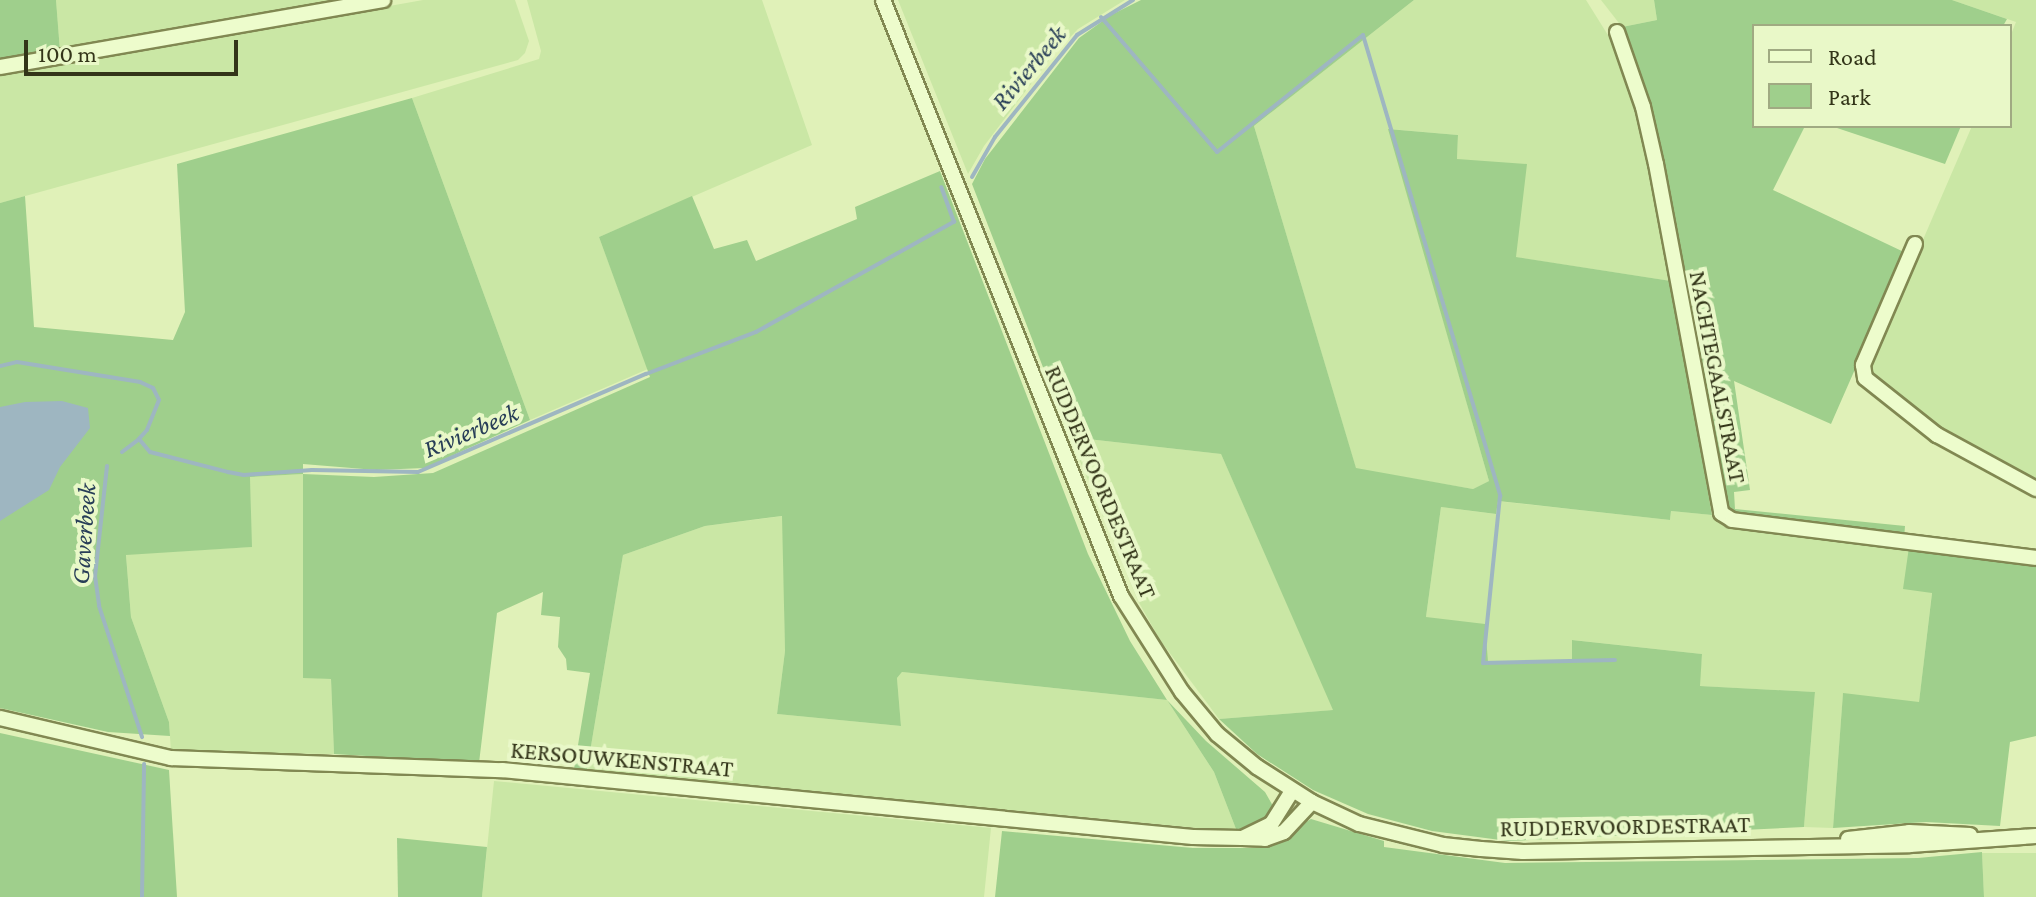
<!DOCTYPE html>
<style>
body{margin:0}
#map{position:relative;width:2036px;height:897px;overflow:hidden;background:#e0f1b8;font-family:"Crimson Pro",serif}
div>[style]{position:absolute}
.farmland>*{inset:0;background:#cae7a5}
.green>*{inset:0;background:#9fcf8c}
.water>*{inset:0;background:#9eb6c1}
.stream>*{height:4px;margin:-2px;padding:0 2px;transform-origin:2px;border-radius:2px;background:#9eb6c1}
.roads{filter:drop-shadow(2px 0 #818852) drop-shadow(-2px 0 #818852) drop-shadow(0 2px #818852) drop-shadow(0 -2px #818852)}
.minor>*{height:14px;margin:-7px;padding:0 7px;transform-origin:7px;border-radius:7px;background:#edfccc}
span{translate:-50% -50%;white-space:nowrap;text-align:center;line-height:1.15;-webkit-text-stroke:8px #e9f8c8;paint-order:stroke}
.street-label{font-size:24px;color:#333519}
.water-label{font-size:26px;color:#273d57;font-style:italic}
.legend{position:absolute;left:1752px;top:24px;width:260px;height:104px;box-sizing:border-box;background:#e9f8c8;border:2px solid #a0aa82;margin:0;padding:10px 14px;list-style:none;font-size:24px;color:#333519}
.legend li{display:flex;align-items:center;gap:16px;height:40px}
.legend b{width:40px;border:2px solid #a0aa82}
.scale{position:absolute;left:24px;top:40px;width:214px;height:36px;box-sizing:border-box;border:4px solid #333519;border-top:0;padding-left:10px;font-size:24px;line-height:28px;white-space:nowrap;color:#333519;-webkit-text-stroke:6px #e9f8c8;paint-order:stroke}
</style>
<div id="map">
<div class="farmland">
<div style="clip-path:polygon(56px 0,351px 0,60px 51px)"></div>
<div style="clip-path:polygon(423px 0,515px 0,529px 41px,525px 53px,518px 60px,0 203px,0 76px)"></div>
<div style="clip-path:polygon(527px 0,762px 0,812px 145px,599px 237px,648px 369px,530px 420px,412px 98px,539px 59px,541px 51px)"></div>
<div style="clip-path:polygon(898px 0,1125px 0,1078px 29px,1053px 55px,984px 146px,968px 174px)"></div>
<div style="clip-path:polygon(1414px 0,1586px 0,1621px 56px,1631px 80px,1671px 281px,1515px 257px,1457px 159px,1458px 135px,1389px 129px,1489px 481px,1473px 489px,1356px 469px,1254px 126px)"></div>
<div style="clip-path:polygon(1601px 0,1654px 0,1657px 20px,1622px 27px)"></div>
<div style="clip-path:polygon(1952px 0,2036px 0,2036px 485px,1921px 422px,1868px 374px,1869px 365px,1972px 126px,2010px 126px,2010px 37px,2016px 22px)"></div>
<div style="clip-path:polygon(1070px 437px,1221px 454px,1334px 710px,1219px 719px,1160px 640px,1138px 601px)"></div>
<div style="clip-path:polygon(303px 474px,303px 677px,331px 679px,334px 754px,171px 752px,169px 722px,131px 617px,126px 554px,251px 547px,250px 477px)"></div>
<div style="clip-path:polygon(1497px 501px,1670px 520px,1671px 511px,1712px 515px,1718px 522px,1727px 524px,1909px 547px,1932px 592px,1919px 703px,1843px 694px,1833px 828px,1804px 827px,1815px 692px,1699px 686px,1702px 654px,1573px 640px,1572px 661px,1487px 662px,1426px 617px,1441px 507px,1495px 514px)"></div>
<div style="clip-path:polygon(783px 516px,785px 651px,777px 714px,901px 726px,897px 678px,902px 672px,1167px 700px,1214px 772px,1236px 829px,1218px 830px,587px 770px,623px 555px,705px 526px)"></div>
<div style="clip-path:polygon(494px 781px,991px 828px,984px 897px,482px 897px)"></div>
<div style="clip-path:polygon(1982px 853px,2036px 853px,2036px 897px,1984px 897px)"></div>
</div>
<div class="green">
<div style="clip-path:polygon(0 0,56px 0,60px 51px,0 63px)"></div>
<div style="clip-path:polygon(1141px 0,1414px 0,1254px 126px,1356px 468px,1473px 489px,1489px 481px,1388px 129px,1458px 135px,1457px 159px,1527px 164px,1516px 257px,1671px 281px,1712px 515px,1671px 511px,1670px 520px,1498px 501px,1496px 514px,1441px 507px,1426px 617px,1485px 624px,1488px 662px,1572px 661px,1572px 640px,1702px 654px,1700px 686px,1815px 692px,1804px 827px,1508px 841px,1432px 831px,1368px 814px,1313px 790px,1257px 754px,1219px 719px,1333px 710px,1221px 454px,1070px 437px,972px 184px,985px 159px,1079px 38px,1111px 15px)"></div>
<div style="clip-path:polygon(1654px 0,1952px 0,2007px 19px,2003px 26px,1754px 26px,1754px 126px,1805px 126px,1773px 190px,1906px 253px,1831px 424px,1734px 381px,1750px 490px,1734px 492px,1735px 509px,1905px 526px,1904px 539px,1727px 519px,1661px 150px,1635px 57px,1622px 27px,1657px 20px)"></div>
<div style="clip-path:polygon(412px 98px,530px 420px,425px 468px,376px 470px,303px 464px,303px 474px,374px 477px,433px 473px,650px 377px,599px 237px,692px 196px,714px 249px,747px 240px,756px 261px,857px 219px,855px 207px,940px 171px,1088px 554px,1130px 641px,1167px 700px,1206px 741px,1265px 792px,1273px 806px,1268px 818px,1252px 829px,1236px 829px,1214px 772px,1167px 700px,902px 672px,897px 678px,901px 726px,777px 714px,785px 651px,782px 516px,705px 526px,623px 555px,587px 770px,574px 769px,590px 673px,567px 670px,566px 659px,558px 647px,560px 617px,541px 615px,543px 592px,497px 613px,479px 763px,334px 754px,331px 679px,303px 678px,303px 474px,250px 477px,252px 547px,126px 555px,131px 617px,169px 722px,170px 736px,108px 732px,0 708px,0 203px,25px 196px,34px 327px,173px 340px,185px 312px,177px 164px)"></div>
<div style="clip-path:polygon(1831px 126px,1961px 126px,1945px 164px)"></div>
<div style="clip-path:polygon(1909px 547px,2036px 563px,2036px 736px,2010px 742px,2000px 826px,1926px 822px,1833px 828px,1843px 693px,1919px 702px,1932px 593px,1903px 589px)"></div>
<div style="clip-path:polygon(0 733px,169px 770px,177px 897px,0 897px)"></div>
<div style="clip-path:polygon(1311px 819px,1384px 841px,1384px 847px,1505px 863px,1918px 858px,1982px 852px,1984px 897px,995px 897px,1002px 831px,1193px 848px,1262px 848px)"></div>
<div style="clip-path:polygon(397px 838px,487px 847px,482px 897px,398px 897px)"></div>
</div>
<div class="water">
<div style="clip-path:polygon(62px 401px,88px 408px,90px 428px,60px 467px,49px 490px,0 521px,0 407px,25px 402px)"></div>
</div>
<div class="stream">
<div style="left:1101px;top:17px;width:178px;rotate:49.3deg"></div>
<div style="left:1217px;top:152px;width:187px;rotate:-38.7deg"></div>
<div style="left:1363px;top:35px;width:481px;rotate:73.4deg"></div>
<div style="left:1500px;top:496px;width:168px;rotate:95.8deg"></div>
<div style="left:1483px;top:663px;width:132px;rotate:-1.3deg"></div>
<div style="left:972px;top:177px;width:46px;rotate:-60.1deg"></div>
<div style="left:995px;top:137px;width:131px;rotate:-51.2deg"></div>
<div style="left:1077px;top:35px;width:66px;rotate:-32deg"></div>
<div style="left:0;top:366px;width:17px;rotate:-13deg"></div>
<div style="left:17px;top:362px;width:125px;rotate:9.2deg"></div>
<div style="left:140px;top:382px;width:14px;rotate:25deg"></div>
<div style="left:153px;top:388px;width:13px;rotate:63deg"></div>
<div style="left:159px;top:400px;width:32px;rotate:112deg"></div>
<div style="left:147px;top:430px;width:12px;rotate:132deg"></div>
<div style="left:139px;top:439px;width:17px;rotate:50deg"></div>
<div style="left:150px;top:452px;width:81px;rotate:14.4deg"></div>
<div style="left:228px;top:472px;width:16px;rotate:11deg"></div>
<div style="left:244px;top:475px;width:68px;rotate:-4.2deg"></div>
<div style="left:312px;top:470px;width:106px;rotate:1.1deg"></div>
<div style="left:418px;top:472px;width:248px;rotate:-23.3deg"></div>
<div style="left:646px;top:374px;width:118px;rotate:-20.9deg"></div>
<div style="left:756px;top:332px;width:227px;rotate:-29.1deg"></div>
<div style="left:954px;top:222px;width:37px;rotate:-110deg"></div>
<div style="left:122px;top:452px;width:21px;rotate:-37deg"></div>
<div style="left:107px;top:466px;width:111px;rotate:96.2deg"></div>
<div style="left:95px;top:576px;width:30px;rotate:82deg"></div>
<div style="left:99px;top:606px;width:138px;rotate:71.8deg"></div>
<div style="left:142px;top:897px;width:133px;rotate:-89.1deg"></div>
</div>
<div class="roads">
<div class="minor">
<div style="left:883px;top:0;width:642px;rotate:68.23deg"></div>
<div style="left:1121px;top:596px;width:114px;rotate:57.6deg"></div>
<div style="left:1182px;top:692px;width:55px;rotate:50.2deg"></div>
<div style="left:1217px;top:734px;width:52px;rotate:39.5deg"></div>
<div style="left:1257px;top:767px;width:65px;rotate:32.5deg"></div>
<div style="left:1312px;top:802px;width:52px;rotate:25.1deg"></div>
<div style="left:1359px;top:824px;width:87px;rotate:14deg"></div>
<div style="left:1443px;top:845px;width:38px;rotate:6deg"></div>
<div style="left:1481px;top:849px;width:42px;rotate:4.1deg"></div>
<div style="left:1523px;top:852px;width:387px;rotate:-1deg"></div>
<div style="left:1910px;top:845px;width:126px;rotate:-4.1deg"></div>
<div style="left:1617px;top:32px;width:79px;rotate:70.9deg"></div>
<div style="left:1643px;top:107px;width:58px;rotate:77.2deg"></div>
<div style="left:1656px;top:164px;width:355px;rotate:79.4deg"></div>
<div style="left:1721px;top:513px;width:13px;rotate:32deg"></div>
<div style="left:1732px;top:520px;width:306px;rotate:7.1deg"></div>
<div style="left:0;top:67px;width:389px;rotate:-9.9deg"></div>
<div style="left:1915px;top:244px;width:132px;rotate:113.3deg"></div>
<div style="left:1863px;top:365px;width:13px;rotate:81deg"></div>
<div style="left:1865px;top:378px;width:92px;rotate:38.4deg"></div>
<div style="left:1937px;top:435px;width:113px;rotate:28.6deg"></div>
<div style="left:0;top:718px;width:176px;rotate:13.2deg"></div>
<div style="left:171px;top:758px;width:331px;rotate:2.1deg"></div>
<div style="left:502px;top:770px;width:694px;rotate:5.54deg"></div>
<div style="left:1193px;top:837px;width:49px;rotate:1.2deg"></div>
<div style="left:1292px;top:791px;width:39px;rotate:122deg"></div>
<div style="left:1271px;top:824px;width:32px;rotate:154deg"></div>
<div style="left:1242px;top:838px;width:23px;rotate:2deg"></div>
<div style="left:1265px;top:839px;width:20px;rotate:-20deg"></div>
<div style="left:1284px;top:832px;width:41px;rotate:-47deg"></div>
<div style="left:1848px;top:839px;width:61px;rotate:-6.5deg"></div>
<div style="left:1909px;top:832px;width:61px;rotate:2.8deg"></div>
</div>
</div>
<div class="street-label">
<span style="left:1718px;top:377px;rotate:79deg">NACHTEGAALSTRAAT</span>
<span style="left:1101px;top:482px;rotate:67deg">RUDDERVOORDESTRAAT</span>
<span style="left:622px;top:759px;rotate:5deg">KERSOUWKENSTRAAT</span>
<span style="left:1625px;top:826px;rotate:-1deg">RUDDERVOORDESTRAAT</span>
</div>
<div class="water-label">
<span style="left:1029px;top:68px;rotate:-50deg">Rivierbeek</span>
<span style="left:471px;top:431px;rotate:-23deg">Rivierbeek</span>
<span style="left:84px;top:534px;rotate:-86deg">Gaverbeek</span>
</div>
<ul class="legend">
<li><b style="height:10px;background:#edfccc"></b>Road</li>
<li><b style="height:22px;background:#9fcf8c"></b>Park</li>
</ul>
<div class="scale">100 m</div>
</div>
